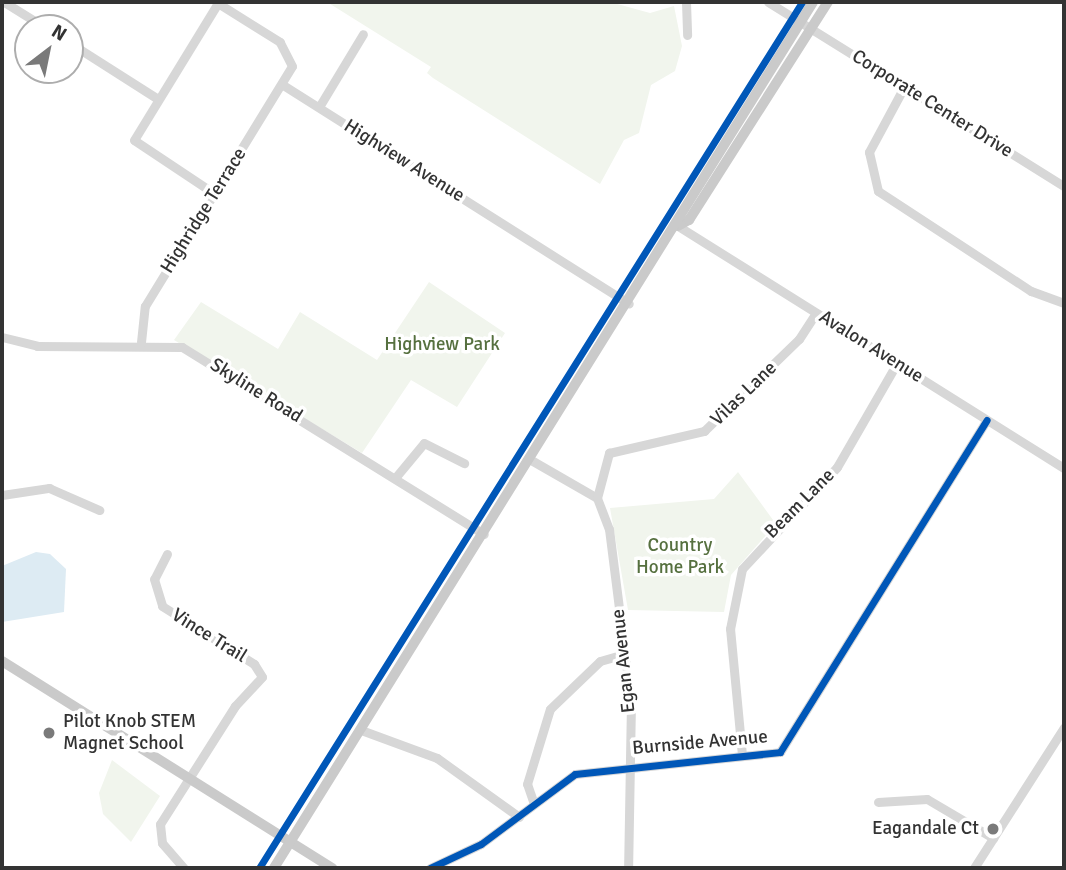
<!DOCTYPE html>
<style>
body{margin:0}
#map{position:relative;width:1066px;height:870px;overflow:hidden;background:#fff;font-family:Signika,sans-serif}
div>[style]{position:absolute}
.green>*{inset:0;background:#f1f5ed}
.water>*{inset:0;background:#ddebf3}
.minor>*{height:9px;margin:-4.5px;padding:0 4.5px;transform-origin:4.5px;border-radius:4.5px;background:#d7d7d7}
.major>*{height:10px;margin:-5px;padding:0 5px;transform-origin:5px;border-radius:5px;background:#cacaca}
.cycleway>*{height:7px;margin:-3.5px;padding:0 3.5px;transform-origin:3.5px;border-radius:3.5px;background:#0057b8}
.dots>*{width:19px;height:19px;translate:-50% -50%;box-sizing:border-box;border:4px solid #fff;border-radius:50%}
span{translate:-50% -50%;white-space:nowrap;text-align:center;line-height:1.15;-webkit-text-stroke:7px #fff;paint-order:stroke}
.street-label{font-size:19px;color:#333}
.park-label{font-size:19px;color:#56703f}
.poi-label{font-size:19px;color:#333}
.left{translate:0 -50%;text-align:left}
.right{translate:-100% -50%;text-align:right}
.frame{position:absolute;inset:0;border:4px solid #333;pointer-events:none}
.north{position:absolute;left:14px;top:14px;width:70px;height:70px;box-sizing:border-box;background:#fff;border:2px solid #adadad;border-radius:50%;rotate:32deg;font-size:19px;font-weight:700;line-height:28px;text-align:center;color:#333}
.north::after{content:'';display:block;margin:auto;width:24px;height:32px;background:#7a7a7a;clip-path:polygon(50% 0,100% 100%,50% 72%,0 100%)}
</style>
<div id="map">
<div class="green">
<div style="clip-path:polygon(327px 2px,610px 2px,650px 13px,674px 6px,682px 46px,675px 71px,651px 85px,639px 133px,624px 140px,600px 184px,433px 78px,427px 73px,431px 67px)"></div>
<div style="clip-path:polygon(429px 282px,505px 333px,457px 407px,411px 380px,362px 453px,174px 340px,201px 302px,278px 349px,300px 312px,377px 360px)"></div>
<div style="clip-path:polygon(738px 472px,776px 524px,731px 575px,724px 612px,628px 610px,610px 508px,714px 499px)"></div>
<div style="clip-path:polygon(112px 760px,160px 796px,131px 842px,103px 814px,99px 793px)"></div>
</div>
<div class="water">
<div style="clip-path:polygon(36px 552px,50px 554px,66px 569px,64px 612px,2px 622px,2px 566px)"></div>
</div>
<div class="minor">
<div style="left:4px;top:2px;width:49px;rotate:31.8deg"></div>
<div style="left:686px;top:2px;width:33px;rotate:88deg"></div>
<div style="left:768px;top:2px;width:349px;rotate:31.9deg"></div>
<div style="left:70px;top:43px;width:104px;rotate:32.5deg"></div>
<div style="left:283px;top:85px;width:409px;rotate:32.3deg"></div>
<div style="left:904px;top:87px;width:74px;rotate:118.3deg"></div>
<div style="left:869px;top:152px;width:40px;rotate:77deg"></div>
<div style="left:878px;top:191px;width:183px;rotate:33.2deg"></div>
<div style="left:1031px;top:291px;width:35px;rotate:20deg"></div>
<div style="left:319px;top:107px;width:85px;rotate:-58.9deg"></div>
<div style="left:215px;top:194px;width:97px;rotate:-146.3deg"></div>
<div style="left:134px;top:140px;width:161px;rotate:-58.5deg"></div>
<div style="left:678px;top:226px;width:456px;rotate:32.1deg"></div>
<div style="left:2px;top:337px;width:36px;rotate:14deg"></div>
<div style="left:37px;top:346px;width:145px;rotate:0.4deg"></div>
<div style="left:182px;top:347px;width:355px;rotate:31.8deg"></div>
<div style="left:141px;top:342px;width:36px;rotate:-84deg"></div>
<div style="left:145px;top:306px;width:281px;rotate:-58.5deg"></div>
<div style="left:292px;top:66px;width:27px;rotate:-117deg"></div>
<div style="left:280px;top:42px;width:75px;rotate:-148deg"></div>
<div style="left:531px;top:460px;width:76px;rotate:29.9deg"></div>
<div style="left:395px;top:478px;width:45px;rotate:-50.4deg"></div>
<div style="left:424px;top:443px;width:45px;rotate:26.6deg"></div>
<div style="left:2px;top:495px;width:48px;rotate:-8.5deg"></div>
<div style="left:49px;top:488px;width:55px;rotate:23.7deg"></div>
<div style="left:597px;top:498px;width:33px;rotate:69deg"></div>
<div style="left:609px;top:529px;width:174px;rotate:82.8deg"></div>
<div style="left:631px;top:702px;width:166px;rotate:91deg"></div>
<div style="left:597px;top:498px;width:47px;rotate:-75.1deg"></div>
<div style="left:609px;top:453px;width:98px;rotate:-13deg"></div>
<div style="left:704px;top:431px;width:132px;rotate:-44.1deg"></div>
<div style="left:799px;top:339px;width:31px;rotate:-57deg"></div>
<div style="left:167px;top:554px;width:28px;rotate:117deg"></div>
<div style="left:154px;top:579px;width:28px;rotate:73deg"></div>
<div style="left:162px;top:606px;width:109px;rotate:32.2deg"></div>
<div style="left:254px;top:664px;width:15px;rotate:58deg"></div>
<div style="left:262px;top:677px;width:40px;rotate:133deg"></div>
<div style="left:235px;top:706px;width:140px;rotate:122.4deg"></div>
<div style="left:160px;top:824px;width:19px;rotate:84deg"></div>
<div style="left:162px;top:843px;width:33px;rotate:49deg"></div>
<div style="left:361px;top:730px;width:81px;rotate:20.2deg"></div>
<div style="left:437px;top:758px;width:101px;rotate:35.7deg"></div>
<div style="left:742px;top:755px;width:127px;rotate:-95.4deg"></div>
<div style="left:730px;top:629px;width:61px;rotate:-78.7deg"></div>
<div style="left:742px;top:569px;width:139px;rotate:-47deg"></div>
<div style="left:837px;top:467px;width:120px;rotate:-60deg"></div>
<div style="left:878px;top:802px;width:49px;rotate:-3.5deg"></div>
<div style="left:927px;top:799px;width:77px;rotate:30.6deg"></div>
<div style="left:534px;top:804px;width:21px;rotate:-109deg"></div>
<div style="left:527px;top:784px;width:78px;rotate:-73deg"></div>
<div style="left:550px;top:709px;width:69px;rotate:-43.8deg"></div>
<div style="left:600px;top:661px;width:26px;rotate:-16deg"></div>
<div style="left:430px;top:868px;width:56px;rotate:-25.2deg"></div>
<div style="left:481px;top:844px;width:117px;rotate:-36.7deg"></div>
<div style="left:575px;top:774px;width:206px;rotate:-6.1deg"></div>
<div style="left:780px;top:752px;width:391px;rotate:-58.1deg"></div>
<div style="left:974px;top:868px;width:167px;rotate:-57.4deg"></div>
</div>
<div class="major">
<div style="left:678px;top:226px;width:13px;rotate:-29deg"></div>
<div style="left:689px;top:220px;width:259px;rotate:-57.5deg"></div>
<div style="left:2px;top:661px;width:390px;rotate:32.1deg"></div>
<div style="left:274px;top:868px;width:1020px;rotate:-58.1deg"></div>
</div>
<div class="cycleway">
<div style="left:259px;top:868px;width:1022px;rotate:-57.91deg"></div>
<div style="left:430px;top:868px;width:56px;rotate:-25.2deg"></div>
<div style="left:481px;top:844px;width:117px;rotate:-36.7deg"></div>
<div style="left:575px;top:774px;width:206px;rotate:-6.1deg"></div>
<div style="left:780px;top:752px;width:391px;rotate:-58.1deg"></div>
</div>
<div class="dots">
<div style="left:49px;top:733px;background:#7a7a7a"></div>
<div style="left:993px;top:829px;background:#7a7a7a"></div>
</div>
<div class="street-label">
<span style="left:932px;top:104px;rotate:32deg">Corporate Center Drive</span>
<span style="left:404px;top:161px;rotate:32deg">Highview Avenue</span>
<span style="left:204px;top:211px;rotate:-58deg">Highridge Terrace</span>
<span style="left:871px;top:347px;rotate:32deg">Avalon Avenue</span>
<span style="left:256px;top:391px;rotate:32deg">Skyline Road</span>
<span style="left:744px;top:394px;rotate:-44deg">Vilas Lane</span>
<span style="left:800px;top:504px;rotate:-45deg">Beam Lane</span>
<span style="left:209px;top:636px;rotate:32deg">Vince Trail</span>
<span style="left:624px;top:661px;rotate:-96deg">Egan Avenue</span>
<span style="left:700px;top:743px;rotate:-5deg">Burnside Avenue</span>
</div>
<div class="park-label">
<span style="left:442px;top:345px">Highview Park</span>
<span style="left:680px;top:557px">Country<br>Home Park</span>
</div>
<div class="poi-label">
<span class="left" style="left:63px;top:733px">Pilot Knob STEM<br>Magnet School</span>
<span class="right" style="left:979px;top:829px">Eagandale Ct</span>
</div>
<div class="frame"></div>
<div class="north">N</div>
</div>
